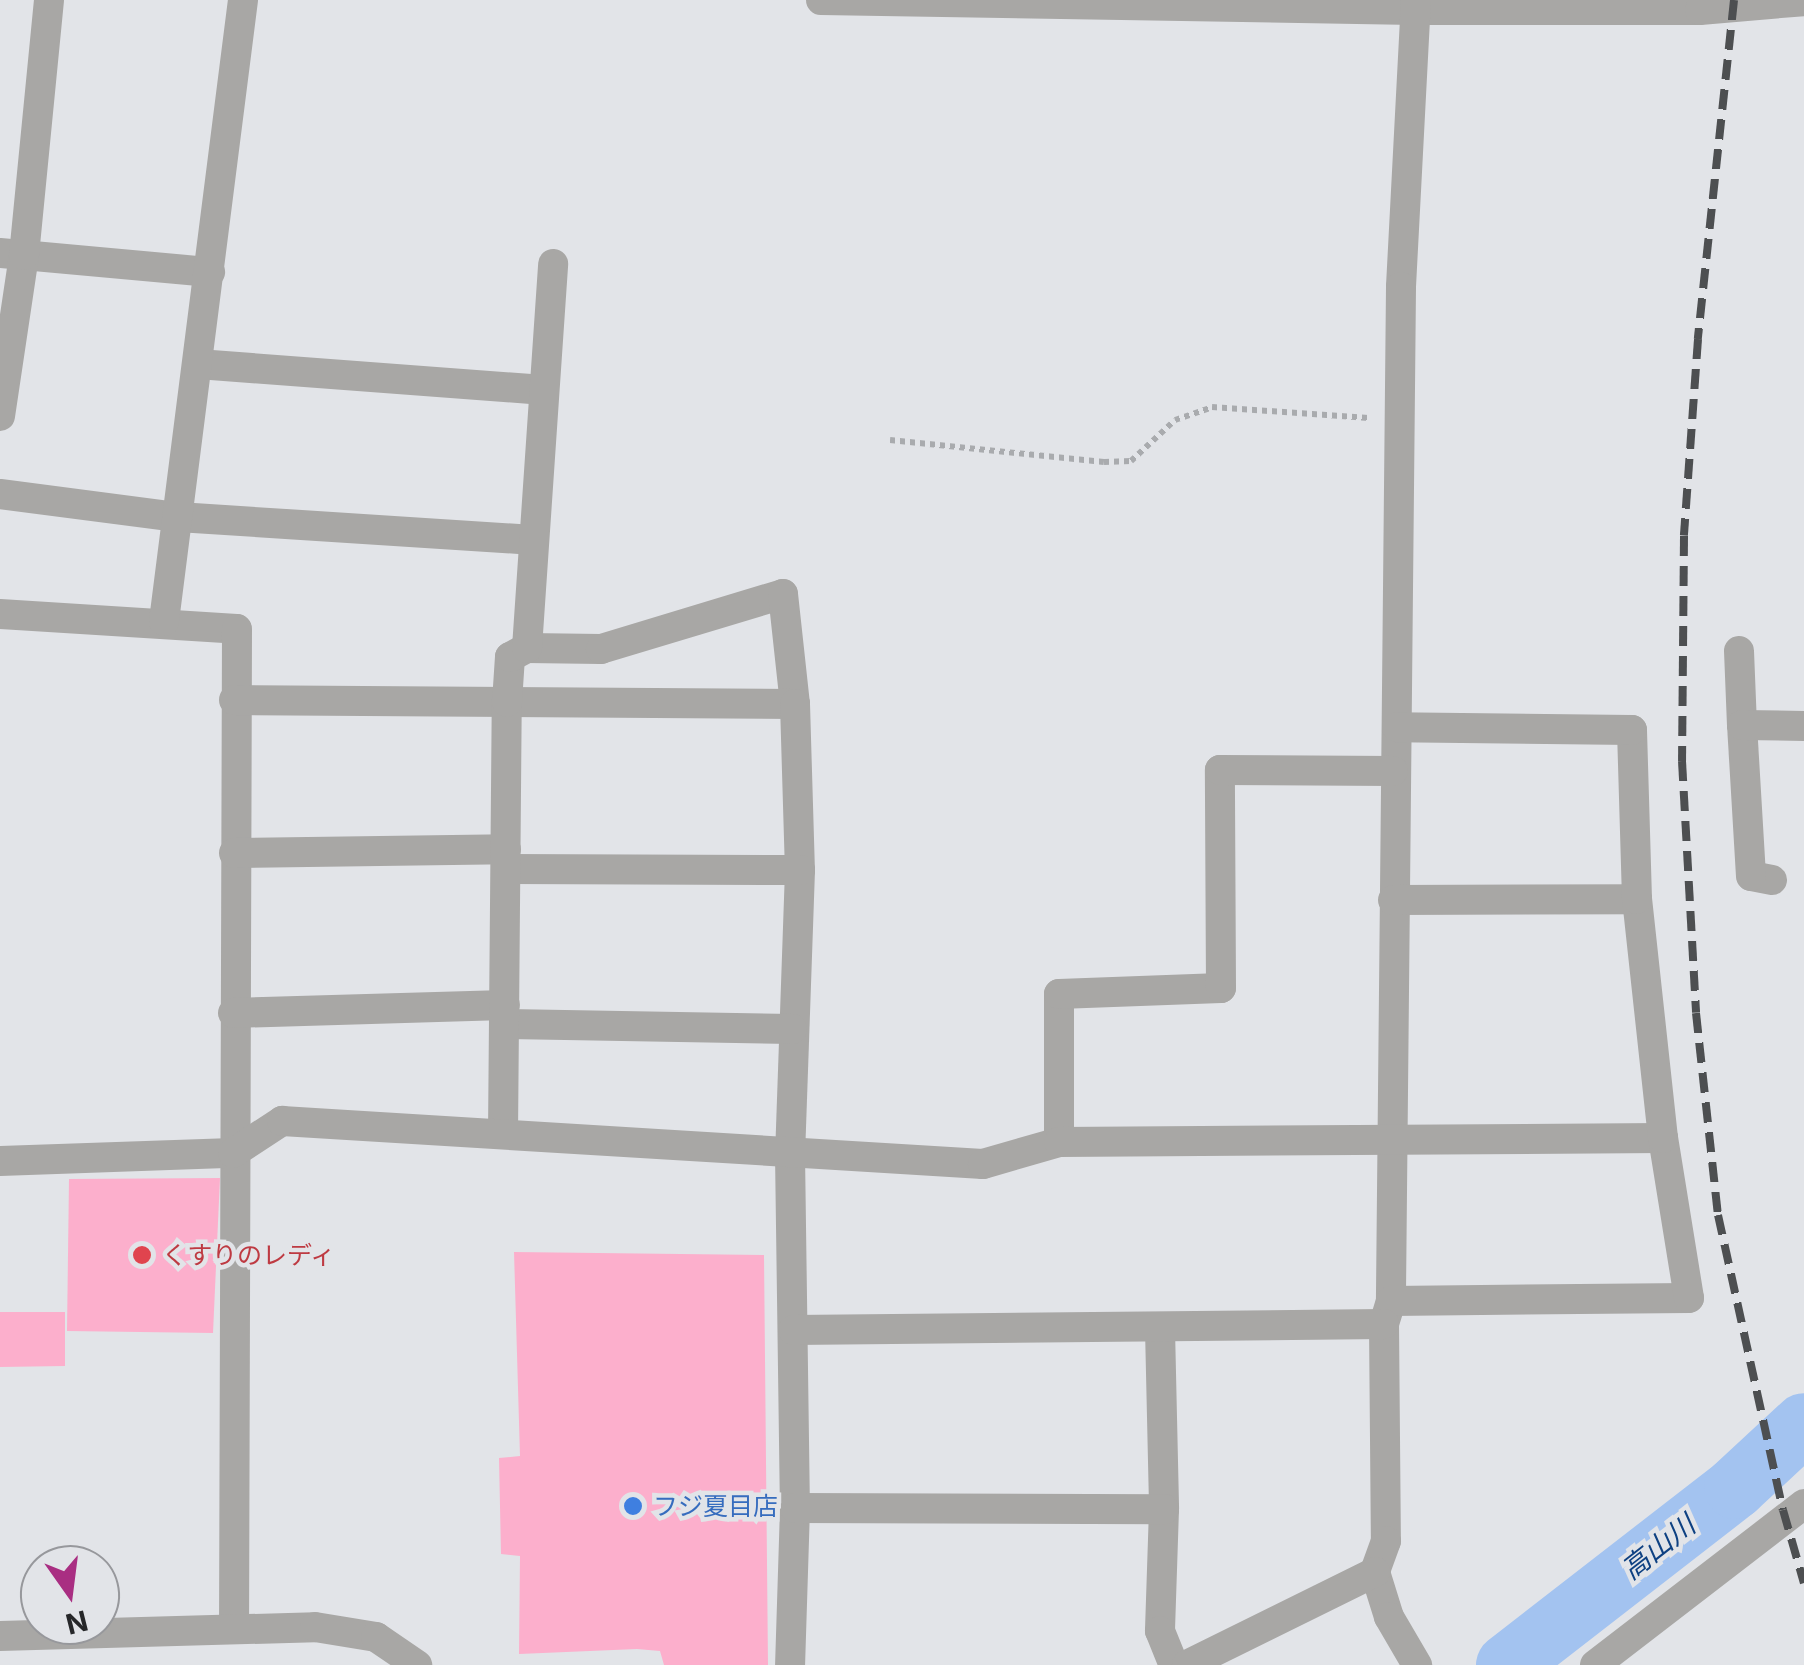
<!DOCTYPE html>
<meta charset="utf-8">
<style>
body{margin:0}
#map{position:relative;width:1804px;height:1665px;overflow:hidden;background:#e2e4e8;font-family:Inter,"Noto Sans JP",sans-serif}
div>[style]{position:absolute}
.river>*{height:62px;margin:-31px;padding:0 31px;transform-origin:31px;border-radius:31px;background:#a3c3f0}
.building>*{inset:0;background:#fcafcc}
.path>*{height:6px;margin-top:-3px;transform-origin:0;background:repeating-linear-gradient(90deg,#a9abae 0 5px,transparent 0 10px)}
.minor>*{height:30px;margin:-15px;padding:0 15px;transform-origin:15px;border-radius:15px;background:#a8a7a5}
.rail>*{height:8px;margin-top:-4px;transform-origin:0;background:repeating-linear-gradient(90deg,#4d4f51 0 20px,transparent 0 30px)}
.dots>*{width:28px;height:28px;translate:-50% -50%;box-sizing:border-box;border:5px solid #e2e4e8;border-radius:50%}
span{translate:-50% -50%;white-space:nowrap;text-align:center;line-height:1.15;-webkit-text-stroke:9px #e2e4e8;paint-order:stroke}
.health-label{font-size:25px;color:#be3a42}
.left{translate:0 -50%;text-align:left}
.shop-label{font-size:25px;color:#366cbe}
.water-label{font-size:28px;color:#0e4182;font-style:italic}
.north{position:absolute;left:20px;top:1545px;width:100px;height:100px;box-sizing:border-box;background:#e2e4e8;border:2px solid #97989c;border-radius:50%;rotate:166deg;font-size:28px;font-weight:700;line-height:40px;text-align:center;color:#262729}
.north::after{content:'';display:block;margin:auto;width:35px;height:45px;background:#a92e82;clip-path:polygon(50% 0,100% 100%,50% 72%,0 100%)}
</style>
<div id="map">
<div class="river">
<div style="left:1507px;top:1665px;width:289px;rotate:-37.8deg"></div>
<div style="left:1735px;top:1488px;width:94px;rotate:-42.8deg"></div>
</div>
<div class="building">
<div style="clip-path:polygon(220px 1178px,213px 1333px,67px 1331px,69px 1179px)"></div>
<div style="clip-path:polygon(514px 1252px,764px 1255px,768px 1665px,664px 1665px,660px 1651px,637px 1649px,519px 1654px,520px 1556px,501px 1554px,499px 1458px,520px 1456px)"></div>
<div style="clip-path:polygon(0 1312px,65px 1312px,65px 1366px,0 1367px)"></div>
</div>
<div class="path">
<div style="left:890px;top:440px;width:215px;rotate:5.9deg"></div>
<div style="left:1104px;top:462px;width:27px;rotate:-2deg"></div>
<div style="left:1131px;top:461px;width:60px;rotate:-43deg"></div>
<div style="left:1175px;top:420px;width:39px;rotate:-19deg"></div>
<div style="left:1212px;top:407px;width:157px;rotate:4deg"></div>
</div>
<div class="minor">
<div style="left:821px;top:0;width:594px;rotate:0.96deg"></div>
<div style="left:1415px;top:10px;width:285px"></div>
<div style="left:1700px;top:10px;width:104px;rotate:-4.9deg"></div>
<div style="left:1416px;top:0;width:287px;rotate:93deg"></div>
<div style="left:1401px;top:287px;width:1014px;rotate:90.57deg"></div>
<div style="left:1391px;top:1301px;width:24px;rotate:107deg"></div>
<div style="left:1384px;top:1324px;width:217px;rotate:89.5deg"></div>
<div style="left:1386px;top:1541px;width:33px;rotate:110deg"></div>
<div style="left:1375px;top:1572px;width:47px;rotate:72.7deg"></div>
<div style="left:1389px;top:1617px;width:56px;rotate:59.7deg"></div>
<div style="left:0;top:253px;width:211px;rotate:5.2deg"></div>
<div style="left:198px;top:364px;width:347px;rotate:4.3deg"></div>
<div style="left:0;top:416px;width:163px;rotate:-81.5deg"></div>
<div style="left:24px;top:255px;width:256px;rotate:-84.4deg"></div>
<div style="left:0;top:494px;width:179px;rotate:7.4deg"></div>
<div style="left:178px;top:517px;width:356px;rotate:3.7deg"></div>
<div style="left:0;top:614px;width:237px;rotate:3.6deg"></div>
<div style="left:237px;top:629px;width:1000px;rotate:90.17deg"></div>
<div style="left:164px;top:621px;width:626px;rotate:-82.75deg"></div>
<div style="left:527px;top:648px;width:74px;rotate:0.8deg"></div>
<div style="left:601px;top:649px;width:190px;rotate:-16.8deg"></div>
<div style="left:783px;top:594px;width:111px;rotate:83.8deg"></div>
<div style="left:1739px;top:651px;width:74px;rotate:87.7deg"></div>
<div style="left:234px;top:700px;width:561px;rotate:0.41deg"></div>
<div style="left:795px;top:704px;width:166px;rotate:88.3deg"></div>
<div style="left:800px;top:870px;width:284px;rotate:92deg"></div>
<div style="left:790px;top:1154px;width:354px;rotate:89.2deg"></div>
<div style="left:795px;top:1508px;width:157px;rotate:91.8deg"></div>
<div style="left:234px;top:853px;width:272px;rotate:-0.8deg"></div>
<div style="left:506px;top:869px;width:294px;rotate:0.2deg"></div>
<div style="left:1772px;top:880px;width:21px;rotate:-169deg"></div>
<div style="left:1751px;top:876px;width:151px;rotate:-93.4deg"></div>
<div style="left:1742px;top:725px;width:62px;rotate:0.9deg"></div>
<div style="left:1393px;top:900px;width:244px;rotate:-0.2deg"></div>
<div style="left:233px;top:1013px;width:272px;rotate:-1.7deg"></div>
<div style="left:504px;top:1024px;width:288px;rotate:1deg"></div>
<div style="left:503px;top:1134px;width:432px;rotate:-89.5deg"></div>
<div style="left:507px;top:702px;width:45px;rotate:-86.2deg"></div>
<div style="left:510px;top:657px;width:19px;rotate:-28deg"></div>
<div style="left:527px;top:648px;width:385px;rotate:-86.1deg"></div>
<div style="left:1059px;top:1142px;width:148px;rotate:-90deg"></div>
<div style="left:1059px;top:994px;width:162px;rotate:-2.1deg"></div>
<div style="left:1221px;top:988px;width:218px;rotate:-90.3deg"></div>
<div style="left:1220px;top:770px;width:173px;rotate:0.3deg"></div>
<div style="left:0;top:1161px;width:233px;rotate:-2deg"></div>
<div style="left:233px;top:1153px;width:59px;rotate:-33.1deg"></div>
<div style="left:282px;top:1121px;width:702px;rotate:3.51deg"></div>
<div style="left:983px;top:1164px;width:79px;rotate:-16.1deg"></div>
<div style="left:1059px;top:1142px;width:604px;rotate:-0.38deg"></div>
<div style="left:1391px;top:1301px;width:298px;rotate:-0.6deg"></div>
<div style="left:1689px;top:1298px;width:162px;rotate:-99.2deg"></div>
<div style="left:1663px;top:1138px;width:240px;rotate:-96.2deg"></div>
<div style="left:1637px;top:899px;width:169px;rotate:-91.7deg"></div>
<div style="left:1632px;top:730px;width:235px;rotate:-179.3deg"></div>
<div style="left:1160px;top:1329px;width:180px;rotate:88.7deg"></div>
<div style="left:1164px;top:1509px;width:122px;rotate:91.9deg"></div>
<div style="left:1160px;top:1631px;width:37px;rotate:68deg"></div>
<div style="left:793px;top:1330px;width:591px;rotate:-0.58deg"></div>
<div style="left:795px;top:1508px;width:369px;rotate:0.2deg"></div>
<div style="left:0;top:1636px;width:315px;rotate:-1.6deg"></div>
<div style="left:315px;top:1627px;width:62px;rotate:9.3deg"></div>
<div style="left:376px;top:1637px;width:50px;rotate:34.3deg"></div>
<div style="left:1187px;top:1665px;width:210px;rotate:-26.3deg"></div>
<div style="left:1595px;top:1665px;width:264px;rotate:-37.6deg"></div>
</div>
<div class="rail">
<div style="left:1734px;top:0;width:341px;rotate:96.1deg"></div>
<div style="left:1698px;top:339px;width:197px;rotate:94.1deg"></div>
<div style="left:1684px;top:536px;width:225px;rotate:90.5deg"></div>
<div style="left:1682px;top:761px;width:252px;rotate:86.8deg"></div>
<div style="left:1696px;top:1013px;width:203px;rotate:83.8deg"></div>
<div style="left:1718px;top:1215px;width:302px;rotate:77.6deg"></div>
<div style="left:1783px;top:1510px;width:76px;rotate:74deg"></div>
</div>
<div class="dots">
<div style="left:142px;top:1255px;background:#e0444e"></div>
<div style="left:633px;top:1506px;background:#3f7fe0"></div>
</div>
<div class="health-label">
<span class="left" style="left:162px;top:1255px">くすりのレディ</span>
</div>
<div class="shop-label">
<span class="left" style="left:653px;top:1506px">フジ夏目店</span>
</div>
<div class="water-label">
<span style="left:1658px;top:1547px;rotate:-38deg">高山川</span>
</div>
<div class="north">N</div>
</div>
